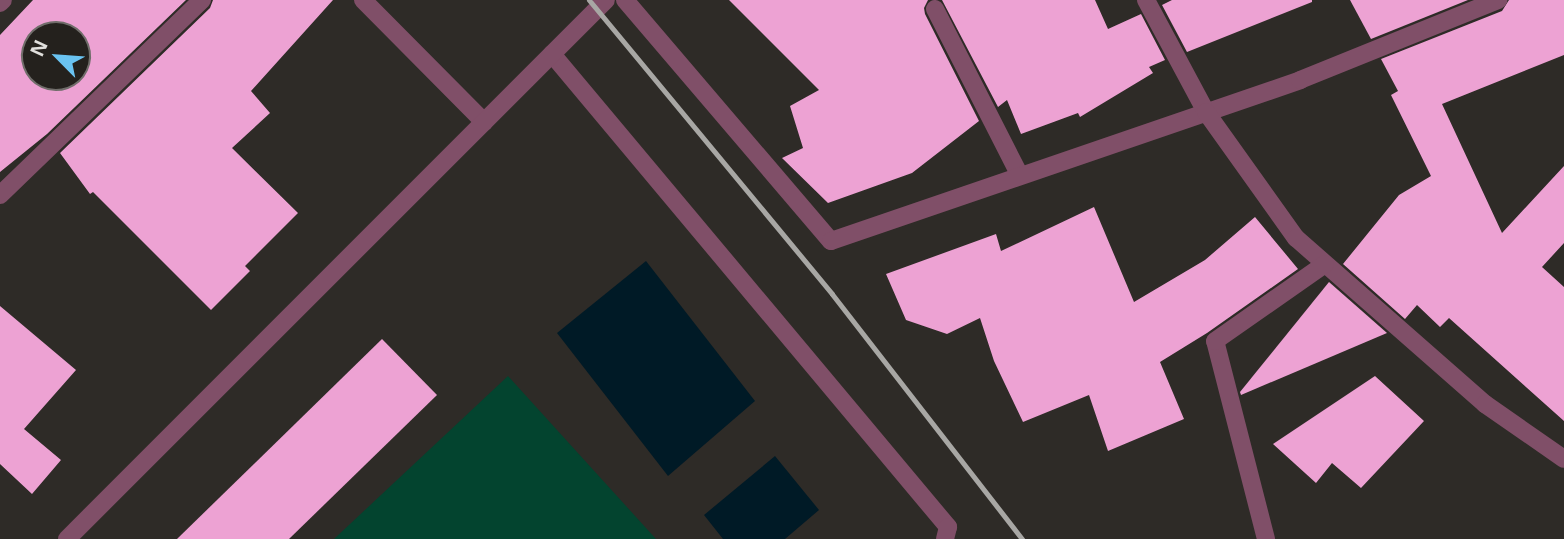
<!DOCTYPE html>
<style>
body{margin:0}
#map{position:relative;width:1564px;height:539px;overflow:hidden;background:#2e2b27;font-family:"Noto Sans",sans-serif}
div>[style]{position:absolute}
.green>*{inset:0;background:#03442f}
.water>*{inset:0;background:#001a26}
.building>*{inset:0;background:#eda2d3}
.service>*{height:18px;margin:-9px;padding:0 9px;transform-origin:9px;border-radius:9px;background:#804f68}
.minor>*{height:18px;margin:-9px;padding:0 9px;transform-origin:9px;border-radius:9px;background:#804f68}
.tertiary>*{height:18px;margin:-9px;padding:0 9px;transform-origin:9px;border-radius:9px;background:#804f68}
.rail>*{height:5px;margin:-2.5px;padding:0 2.5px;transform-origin:2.5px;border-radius:2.5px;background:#a8a7a4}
span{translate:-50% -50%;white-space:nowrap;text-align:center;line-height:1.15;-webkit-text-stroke:7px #24211d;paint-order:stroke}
.north{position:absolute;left:21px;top:21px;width:70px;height:70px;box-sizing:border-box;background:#24211d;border:2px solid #706d6a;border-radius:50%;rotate:295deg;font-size:19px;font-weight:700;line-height:28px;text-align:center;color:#e1e0dd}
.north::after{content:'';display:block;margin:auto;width:24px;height:32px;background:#6ac3f1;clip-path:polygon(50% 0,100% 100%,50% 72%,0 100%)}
</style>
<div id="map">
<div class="green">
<div style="clip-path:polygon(508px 376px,656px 539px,334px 539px)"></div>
</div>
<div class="water">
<div style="clip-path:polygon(646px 261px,755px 401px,668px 476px,557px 333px)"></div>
<div style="clip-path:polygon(775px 456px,819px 510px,785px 539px,723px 539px,704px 515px)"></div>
</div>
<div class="building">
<div style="clip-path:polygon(evenodd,33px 0,186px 0,47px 134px,0 172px,0 35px,33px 0,35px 35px,77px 35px,77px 77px,35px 77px,35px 35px)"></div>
<div style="clip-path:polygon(213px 0,333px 0,251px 91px,270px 113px,232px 148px,298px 213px,245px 266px,250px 271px,211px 310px,93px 192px,90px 194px,60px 153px,210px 8px)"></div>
<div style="clip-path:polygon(729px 0,928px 0,924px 8px,925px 14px,979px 121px,912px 173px,828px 203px,782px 158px,803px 148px,790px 106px,819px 90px)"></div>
<div style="clip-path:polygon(942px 0,1095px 0,1108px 29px,1141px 14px,1165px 60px,1149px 67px,1153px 73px,1080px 117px,1078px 113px,1021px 134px,1007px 100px,998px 107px)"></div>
<div style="clip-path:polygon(1172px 0,1312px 0,1312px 2px,1187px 52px,1162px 5px)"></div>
<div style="clip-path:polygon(1350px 0,1468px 0,1371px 39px)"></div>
<div style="clip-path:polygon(1509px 0,1564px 0,1564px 55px,1442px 104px,1502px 233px,1564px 166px,1564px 243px,1542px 267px,1564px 287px,1564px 421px,1449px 318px,1440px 327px,1417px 305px,1405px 319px,1343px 264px,1399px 195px,1431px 176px,1391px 95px,1398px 91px,1381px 59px,1502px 11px)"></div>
<div style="clip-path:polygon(1094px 207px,1134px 302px,1205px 260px,1255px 217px,1298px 269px,1207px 333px,1160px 362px,1184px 419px,1108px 451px,1089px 395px,1023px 422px,994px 361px,980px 318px,947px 334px,906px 320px,886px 274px,996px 234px,1001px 251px)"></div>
<div style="clip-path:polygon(1329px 282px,1387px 333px,1241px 395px,1240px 392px)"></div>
<div style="clip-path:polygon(0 306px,76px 370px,24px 429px,61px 460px,32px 494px,0 464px)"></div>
<div style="clip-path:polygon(382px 339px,437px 395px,289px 539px,177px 539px)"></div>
<div style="clip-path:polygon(1375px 376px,1424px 421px,1361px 488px,1332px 463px,1316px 483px,1273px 444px)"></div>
</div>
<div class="service">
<div style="left:0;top:3px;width:4px;rotate:-45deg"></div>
<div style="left:935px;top:9px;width:187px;rotate:63deg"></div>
</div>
<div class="minor">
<div style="left:363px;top:0;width:172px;rotate:45.2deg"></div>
<div style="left:625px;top:0;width:317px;rotate:49.5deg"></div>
<div style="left:831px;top:241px;width:496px;rotate:-18.9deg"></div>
<div style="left:1300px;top:80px;width:214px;rotate:-22deg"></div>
<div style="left:1146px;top:0;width:127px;rotate:61.8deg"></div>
<div style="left:1206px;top:112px;width:155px;rotate:54.5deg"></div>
<div style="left:1296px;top:238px;width:252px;rotate:41.3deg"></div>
<div style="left:1485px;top:404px;width:96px;rotate:34.8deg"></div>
<div style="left:552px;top:54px;width:617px;rotate:50.06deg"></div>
<div style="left:948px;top:527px;width:12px;rotate:104deg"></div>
<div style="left:0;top:195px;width:281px;rotate:-44deg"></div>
<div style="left:1266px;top:539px;width:204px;rotate:-104.4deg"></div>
<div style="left:1215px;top:341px;width:134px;rotate:-35deg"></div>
</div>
<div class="tertiary">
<div style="left:67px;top:539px;width:762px;rotate:-45deg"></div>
</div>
<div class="rail">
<div style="left:589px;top:0;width:381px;rotate:50.4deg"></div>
<div style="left:832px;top:294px;width:310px;rotate:52.2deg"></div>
</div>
<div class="north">N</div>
</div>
